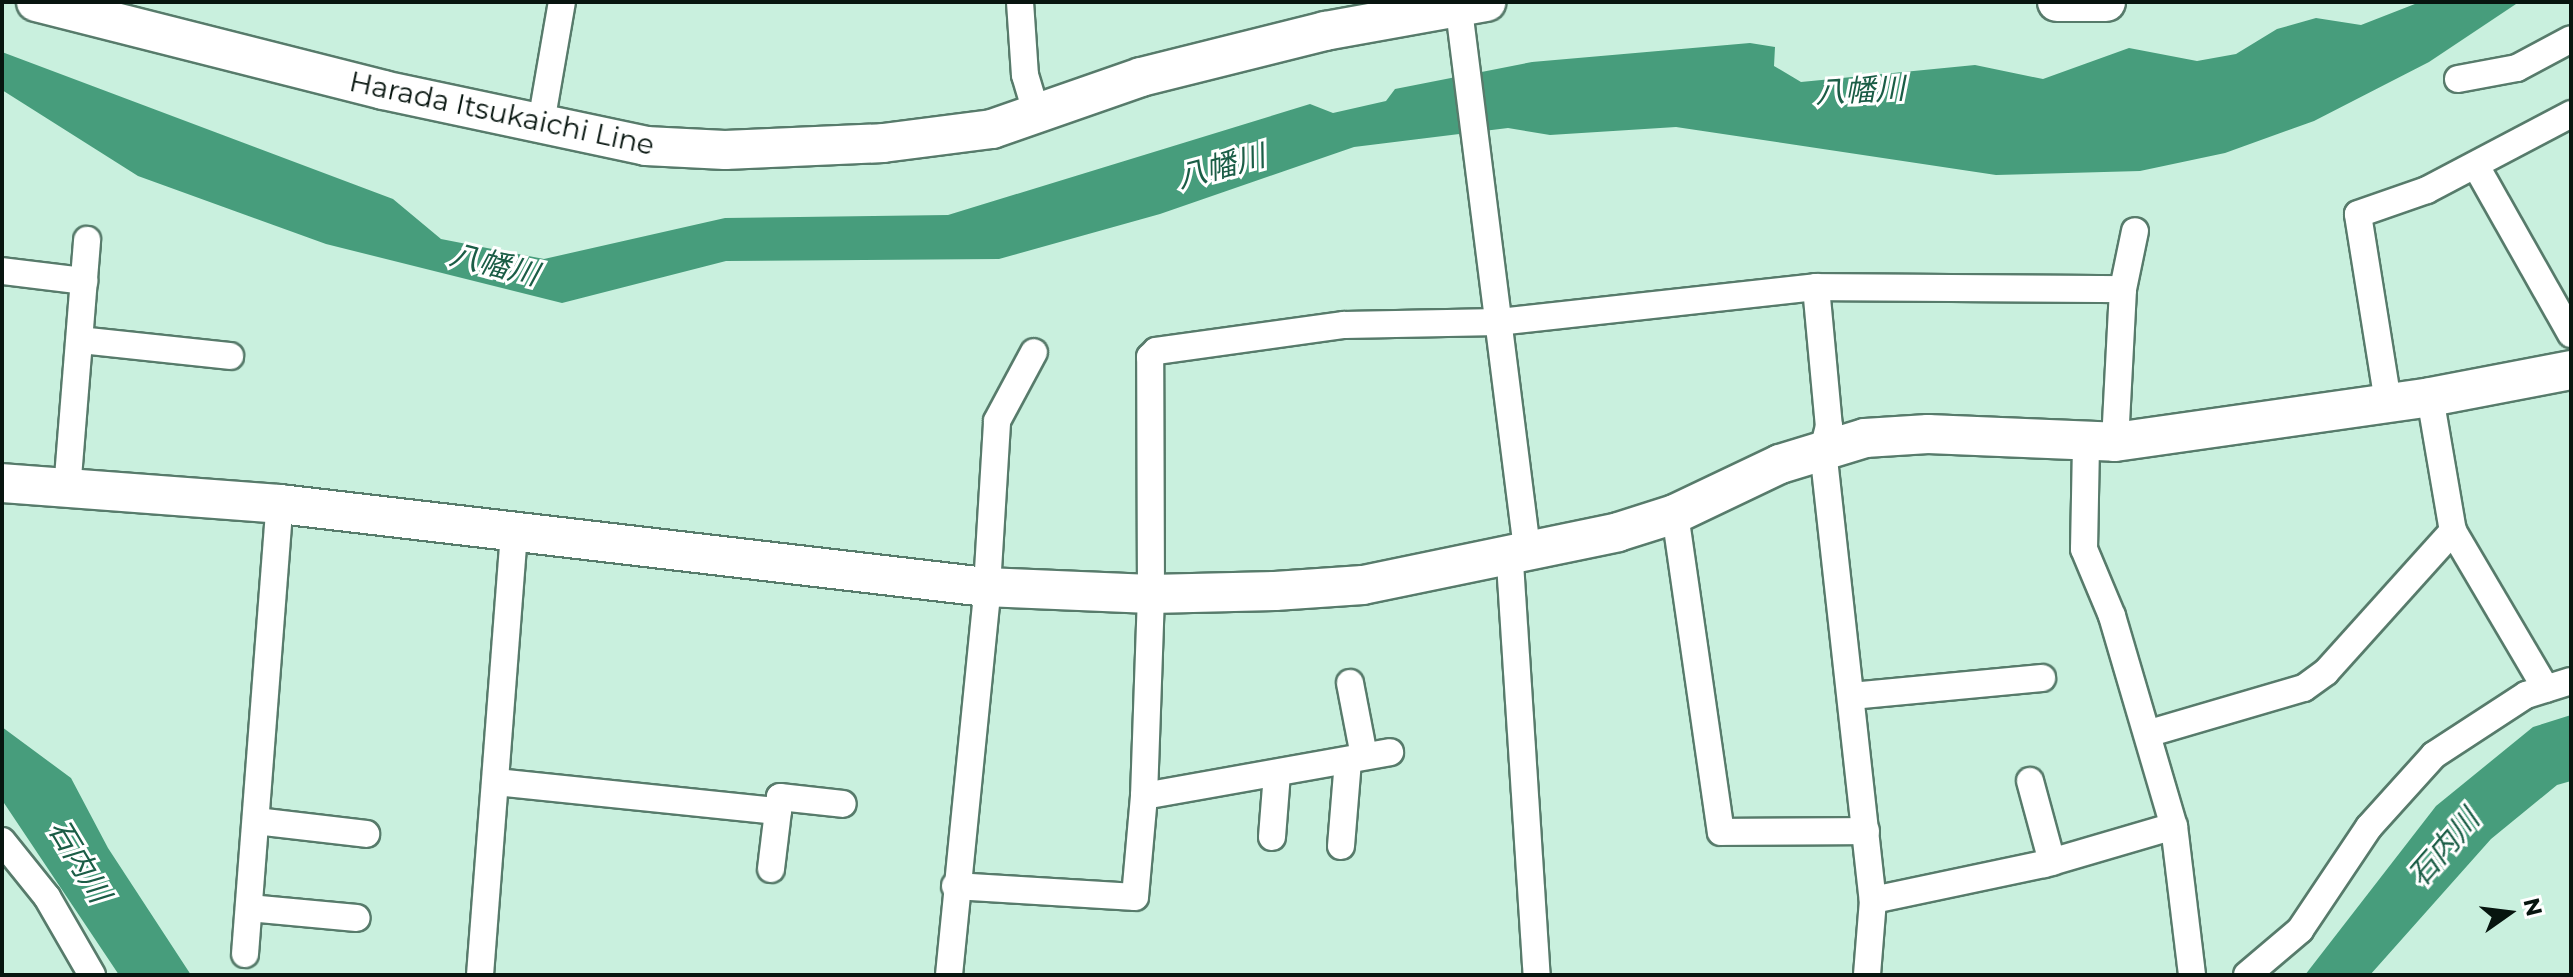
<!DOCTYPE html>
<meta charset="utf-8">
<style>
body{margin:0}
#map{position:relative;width:2573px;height:977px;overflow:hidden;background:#c9f0de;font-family:Montserrat,"Noto Sans JP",sans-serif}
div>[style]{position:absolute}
.water>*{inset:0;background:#479d7c}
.roads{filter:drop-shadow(2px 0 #577b6b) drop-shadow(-2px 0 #577b6b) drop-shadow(0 2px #577b6b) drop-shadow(0 -2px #577b6b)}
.street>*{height:26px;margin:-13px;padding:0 13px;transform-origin:13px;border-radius:13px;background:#fff}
.secondary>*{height:38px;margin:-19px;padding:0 19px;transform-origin:19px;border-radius:19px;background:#fff}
span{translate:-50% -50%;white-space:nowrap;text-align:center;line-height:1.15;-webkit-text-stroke:6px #fff;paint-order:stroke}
.street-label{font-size:28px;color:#07150f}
.water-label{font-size:30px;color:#1b5d46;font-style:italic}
.frame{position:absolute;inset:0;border:4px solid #07150f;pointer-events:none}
.north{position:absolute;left:2469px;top:873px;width:80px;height:80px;-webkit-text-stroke:6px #fff;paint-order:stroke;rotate:76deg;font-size:22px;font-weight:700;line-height:32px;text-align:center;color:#07150f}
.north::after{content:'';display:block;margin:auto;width:28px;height:36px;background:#07150f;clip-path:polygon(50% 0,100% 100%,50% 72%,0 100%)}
</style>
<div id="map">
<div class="water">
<div style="clip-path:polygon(2420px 2px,2519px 2px,2429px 62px,2314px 121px,2225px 153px,2140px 171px,1996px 175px,1676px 127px,1550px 135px,1508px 128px,1354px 147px,1160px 214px,999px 259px,726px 261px,562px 303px,326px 244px,138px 176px,2px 90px,2px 52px,393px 199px,441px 239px,544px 259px,725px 218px,948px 215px,1310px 104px,1333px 113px,1386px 101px,1395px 89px,1532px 62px,1750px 43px,1775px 47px,1774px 66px,1801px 82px,1975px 65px,2043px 79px,2129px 48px,2197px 61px,2236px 54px,2277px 29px,2316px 18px,2361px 25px)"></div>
<div style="clip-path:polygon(2571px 715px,2571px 781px,2557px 785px,2491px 839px,2370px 975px,2305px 975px,2436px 806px,2533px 727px)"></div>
<div style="clip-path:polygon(2px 727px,71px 778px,108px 848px,191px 975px,119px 975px,2px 800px)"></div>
</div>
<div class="roads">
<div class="street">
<div style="left:1020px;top:2px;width:73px;rotate:86.1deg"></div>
<div style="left:1025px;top:75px;width:42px;rotate:73.3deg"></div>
<div style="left:1458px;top:2px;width:551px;rotate:82.81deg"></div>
<div style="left:1527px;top:549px;width:22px;rotate:141deg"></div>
<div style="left:1510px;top:563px;width:413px;rotate:86.3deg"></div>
<div style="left:2458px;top:79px;width:60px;rotate:-10.6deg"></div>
<div style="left:2517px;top:68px;width:61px;rotate:-28.2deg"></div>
<div style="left:541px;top:123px;width:123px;rotate:-80.2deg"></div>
<div style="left:2476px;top:166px;width:193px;rotate:60.5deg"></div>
<div style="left:2px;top:271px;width:83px;rotate:7deg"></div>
<div style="left:1816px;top:287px;width:140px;rotate:84.7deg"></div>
<div style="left:1829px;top:426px;width:25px;rotate:104deg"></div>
<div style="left:1823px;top:450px;width:453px;rotate:83.7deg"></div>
<div style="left:1873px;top:900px;width:75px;rotate:94.6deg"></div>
<div style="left:80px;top:340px;width:151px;rotate:6.1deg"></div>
<div style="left:2430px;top:397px;width:136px;rotate:80.3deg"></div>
<div style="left:2453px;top:531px;width:183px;rotate:59.5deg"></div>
<div style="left:2388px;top:402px;width:190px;rotate:-99.1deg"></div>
<div style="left:2358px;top:214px;width:73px;rotate:-19.2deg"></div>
<div style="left:2427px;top:190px;width:163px;rotate:-27.8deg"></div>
<div style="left:2115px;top:442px;width:153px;rotate:-87deg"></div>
<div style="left:2123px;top:289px;width:59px;rotate:-78.3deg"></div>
<div style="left:2086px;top:445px;width:104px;rotate:91.1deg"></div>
<div style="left:2084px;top:549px;width:73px;rotate:67.3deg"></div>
<div style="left:2112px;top:616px;width:219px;rotate:73.6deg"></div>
<div style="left:2174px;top:826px;width:150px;rotate:83.1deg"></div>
<div style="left:67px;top:490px;width:251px;rotate:-85.4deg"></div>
<div style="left:1675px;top:514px;width:321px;rotate:81.8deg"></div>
<div style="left:1721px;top:832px;width:145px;rotate:-0.4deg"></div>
<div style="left:1350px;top:683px;width:74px;rotate:79.1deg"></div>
<div style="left:1851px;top:696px;width:192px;rotate:-5.4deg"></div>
<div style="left:2150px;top:733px;width:160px;rotate:-16.3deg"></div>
<div style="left:2304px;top:688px;width:27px;rotate:-36deg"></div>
<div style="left:2326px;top:672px;width:190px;rotate:-48deg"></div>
<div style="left:2030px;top:781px;width:84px;rotate:74.8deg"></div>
<div style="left:496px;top:782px;width:283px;rotate:5.9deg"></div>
<div style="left:778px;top:811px;width:14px;rotate:-82deg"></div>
<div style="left:780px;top:797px;width:63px;rotate:6.3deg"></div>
<div style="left:1144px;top:796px;width:250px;rotate:-10.1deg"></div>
<div style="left:256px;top:821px;width:111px;rotate:6.7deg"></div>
<div style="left:1272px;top:837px;width:64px;rotate:-85.5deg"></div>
<div style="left:2px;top:841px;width:72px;rotate:51.2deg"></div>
<div style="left:47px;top:897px;width:90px;rotate:60deg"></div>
<div style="left:1341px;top:846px;width:86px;rotate:-85.3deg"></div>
<div style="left:771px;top:869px;width:58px;rotate:-83.1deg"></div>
<div style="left:955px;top:886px;width:180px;rotate:3.5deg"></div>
<div style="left:1135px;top:897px;width:101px;rotate:-84.9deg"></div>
<div style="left:1144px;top:796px;width:202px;rotate:-88deg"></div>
<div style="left:1151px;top:594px;width:237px;rotate:-90.2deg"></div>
<div style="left:1150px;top:357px;width:8px;rotate:-45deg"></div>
<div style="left:1156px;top:351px;width:190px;rotate:-7.9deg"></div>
<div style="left:1344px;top:325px;width:155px;rotate:-1.1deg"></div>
<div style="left:1499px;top:322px;width:319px;rotate:-6.3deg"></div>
<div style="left:1816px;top:287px;width:307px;rotate:0.4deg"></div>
<div style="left:1873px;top:900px;width:175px;rotate:-11.9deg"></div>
<div style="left:2044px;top:864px;width:135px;rotate:-16.3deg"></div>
<div style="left:249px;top:908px;width:108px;rotate:5.3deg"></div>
<div style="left:245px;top:954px;width:451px;rotate:-85.6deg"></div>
<div style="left:480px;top:975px;width:444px;rotate:-85.6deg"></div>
<div style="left:949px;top:975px;width:374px;rotate:-84.3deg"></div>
<div style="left:986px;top:603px;width:182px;rotate:-86.5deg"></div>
<div style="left:997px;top:421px;width:78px;rotate:-61.8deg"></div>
<div style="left:2247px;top:975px;width:70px;rotate:-40.3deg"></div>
<div style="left:2300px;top:930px;width:124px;rotate:-56.2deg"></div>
<div style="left:2369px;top:827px;width:97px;rotate:-47.9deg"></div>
<div style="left:2434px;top:755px;width:110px;rotate:-33.1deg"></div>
<div style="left:2526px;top:695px;width:47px;rotate:-17.3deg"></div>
</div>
<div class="secondary">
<div style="left:36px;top:2px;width:358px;rotate:14.2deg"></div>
<div style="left:383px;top:90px;width:269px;rotate:12deg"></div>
<div style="left:646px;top:146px;width:79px;rotate:2.9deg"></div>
<div style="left:725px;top:150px;width:158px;rotate:-2.5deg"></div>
<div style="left:883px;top:143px;width:110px;rotate:-7.3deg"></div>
<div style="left:992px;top:129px;width:158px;rotate:-19.2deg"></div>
<div style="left:1141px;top:77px;width:190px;rotate:-14deg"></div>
<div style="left:1325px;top:31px;width:164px;rotate:-10.2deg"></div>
<div style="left:2057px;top:2px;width:49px"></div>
<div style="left:2px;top:483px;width:279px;rotate:4.3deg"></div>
<div style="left:280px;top:504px;width:710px;rotate:6.71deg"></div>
<div style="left:985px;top:587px;width:166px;rotate:2.4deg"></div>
<div style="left:1151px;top:594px;width:124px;rotate:-1.4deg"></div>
<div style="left:1275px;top:591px;width:88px;rotate:-3.9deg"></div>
<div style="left:1363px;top:585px;width:260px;rotate:-11.7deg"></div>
<div style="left:1618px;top:532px;width:60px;rotate:-17.5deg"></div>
<div style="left:1675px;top:514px;width:116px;rotate:-25.5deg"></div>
<div style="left:1780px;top:464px;width:89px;rotate:-17deg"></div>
<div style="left:1865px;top:438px;width:63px;rotate:-3.6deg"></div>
<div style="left:1928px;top:434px;width:187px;rotate:2.4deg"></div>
<div style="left:2115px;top:442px;width:318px;rotate:-8.1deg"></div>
<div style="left:2430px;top:397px;width:144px;rotate:-10.8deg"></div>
</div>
</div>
<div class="street-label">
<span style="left:502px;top:113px;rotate:12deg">Harada Itsukaichi Line</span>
</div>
<div class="water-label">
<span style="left:1860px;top:91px;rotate:-3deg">八幡川</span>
<span style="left:1221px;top:167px;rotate:-15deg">八幡川</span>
<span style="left:494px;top:265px;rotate:14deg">八幡川</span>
<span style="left:2444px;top:848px;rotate:-49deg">石内川</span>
<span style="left:79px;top:861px;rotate:59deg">石内川</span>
</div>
<div class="frame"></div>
<div class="north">N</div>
</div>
